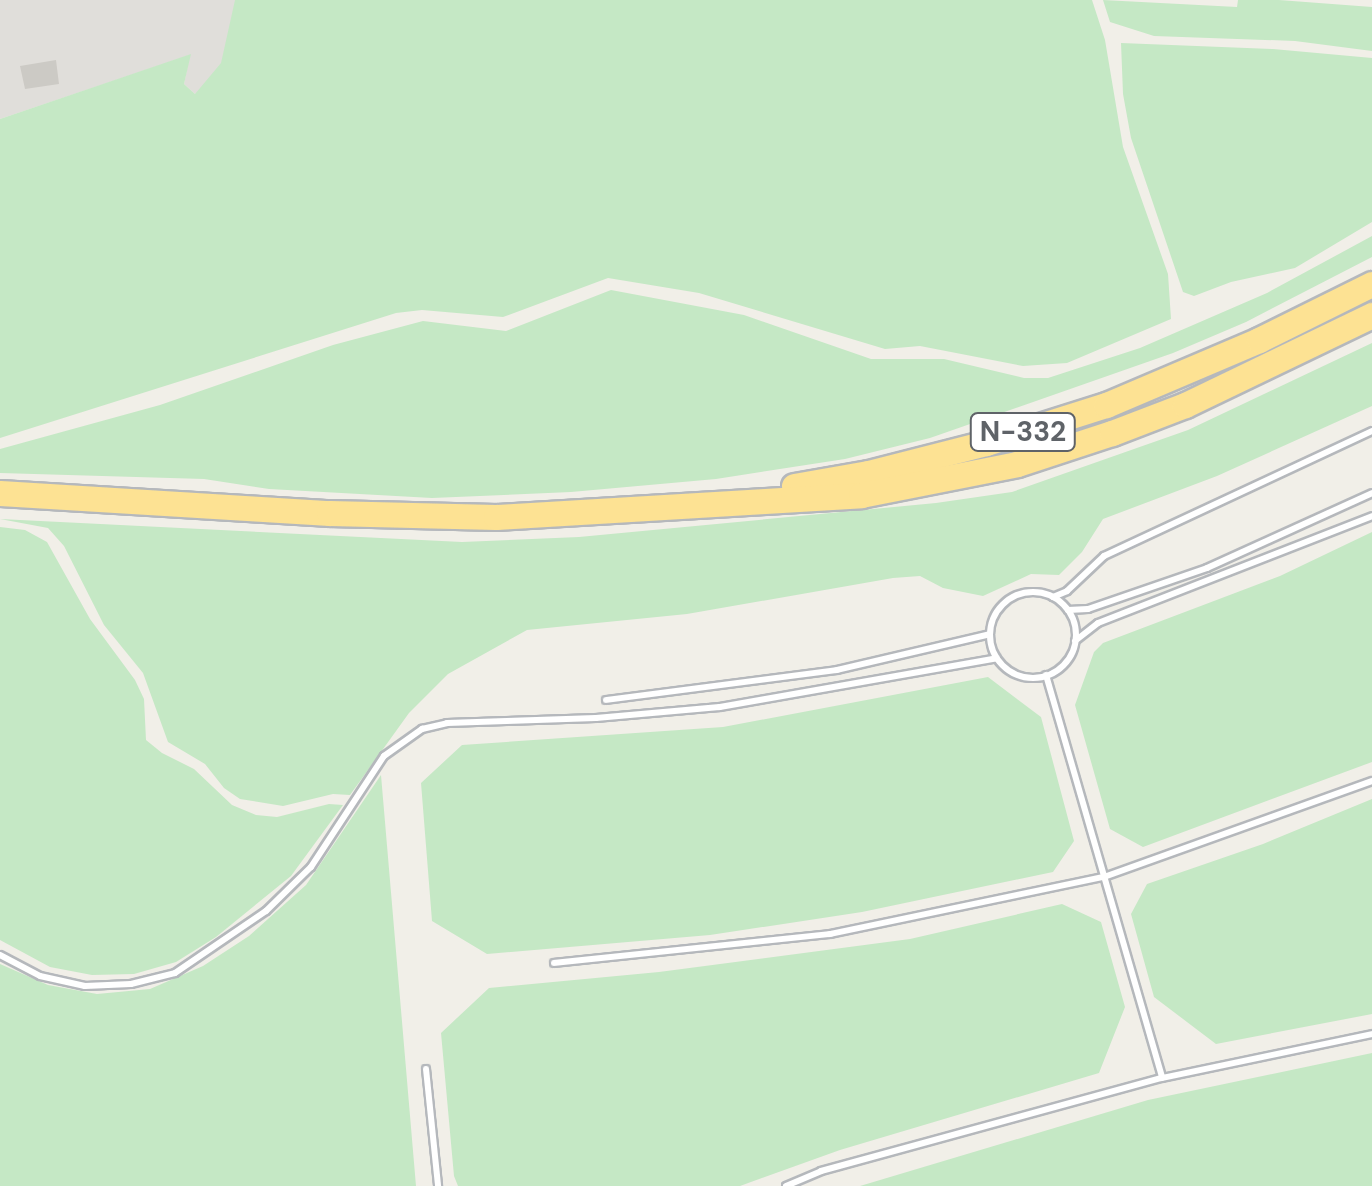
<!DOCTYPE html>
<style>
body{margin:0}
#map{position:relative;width:1372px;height:1186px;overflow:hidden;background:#f1efe8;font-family:"DM Sans",sans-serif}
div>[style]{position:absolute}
.industrial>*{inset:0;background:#e0deda}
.green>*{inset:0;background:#c5e8c5}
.building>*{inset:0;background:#cccac5}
.roads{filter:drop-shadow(2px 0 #b5b8bc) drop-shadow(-2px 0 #b5b8bc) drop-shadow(0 2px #b5b8bc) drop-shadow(0 -2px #b5b8bc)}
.lane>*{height:6px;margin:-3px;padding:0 3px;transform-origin:3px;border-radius:3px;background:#fff}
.lane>.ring{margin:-3px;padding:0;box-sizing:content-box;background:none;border:6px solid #fff;border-radius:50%}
.highway>*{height:25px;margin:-12.5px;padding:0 12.5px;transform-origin:12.5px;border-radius:12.5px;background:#fde293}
span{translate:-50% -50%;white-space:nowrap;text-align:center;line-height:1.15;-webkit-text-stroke:8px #fff;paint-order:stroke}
.shield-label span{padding:2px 8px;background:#fff;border:2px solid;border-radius:8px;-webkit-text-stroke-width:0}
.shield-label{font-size:28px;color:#5f6368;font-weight:700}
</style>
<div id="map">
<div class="industrial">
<div style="clip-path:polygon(0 0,237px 0,273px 70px,195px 94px,184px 84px,190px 55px,0 119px)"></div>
</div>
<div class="green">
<div style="clip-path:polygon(235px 0,1092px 0,1105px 40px,1123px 147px,1168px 274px,1171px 319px,1067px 363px,1023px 366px,920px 346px,885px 349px,699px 293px,608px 278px,503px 317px,422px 310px,396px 313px,0 438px,0 119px,191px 54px,184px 84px,195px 94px,221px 63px)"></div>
<div style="clip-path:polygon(1103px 0,1237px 7px,1238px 0,1279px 0,1372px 7px,1372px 51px,1295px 41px,1154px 36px,1110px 22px)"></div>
<div style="clip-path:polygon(1121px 43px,1273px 49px,1372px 58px,1372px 222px,1295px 268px,1231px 282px,1194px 296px,1183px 292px,1131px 138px,1123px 94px)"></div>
<div style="clip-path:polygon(1372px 236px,1372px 257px,1246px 322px,1173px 353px,930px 438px,845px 459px,716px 479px,571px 492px,432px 498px,269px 489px,204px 479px,0 473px,0 449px,160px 405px,333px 345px,423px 321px,506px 331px,611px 290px,744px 315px,871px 359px,944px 359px,1024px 378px,1048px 378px,1140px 348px,1267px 293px)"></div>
<div style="clip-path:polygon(1372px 343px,1372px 406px,1217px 476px,1103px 519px,1082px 552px,1059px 575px,1031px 574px,983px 596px,943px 588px,920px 576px,893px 578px,687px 614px,527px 630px,448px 674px,409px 713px,350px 795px,333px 794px,283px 806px,240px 799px,224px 788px,205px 764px,168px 742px,143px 673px,104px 625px,64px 546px,48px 528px,0 519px,462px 542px,579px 537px,936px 503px,1012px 492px,1188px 430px)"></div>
<div style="clip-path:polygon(0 527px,25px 530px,47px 542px,90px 619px,135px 680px,144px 699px,146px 740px,162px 753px,194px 769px,232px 805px,256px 815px,277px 817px,329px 804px,343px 805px,291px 876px,216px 937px,176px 962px,134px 974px,92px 975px,50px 967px,0 940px)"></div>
<div style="clip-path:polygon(1372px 532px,1372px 762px,1143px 847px,1110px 829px,1075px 705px,1094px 652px,1103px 643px,1280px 576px)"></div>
<div style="clip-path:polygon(988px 677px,1041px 717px,1074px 841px,1053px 872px,862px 912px,710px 935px,487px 954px,432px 921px,421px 783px,462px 745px,723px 727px)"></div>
<div style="clip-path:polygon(381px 775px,416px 1186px,0 1186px,0 964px,48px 985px,97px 994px,150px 989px,203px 966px,249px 936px,306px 885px)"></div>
<div style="clip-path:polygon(1372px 799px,1372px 1014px,1216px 1044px,1154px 997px,1131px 914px,1147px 884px,1263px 844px)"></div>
<div style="clip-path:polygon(1062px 904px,1101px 922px,1125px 1007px,1099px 1073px,840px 1150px,740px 1186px,458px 1186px,454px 1176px,441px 1033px,489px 988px,659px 972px,910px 939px)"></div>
<div style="clip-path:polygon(1372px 1053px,1372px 1186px,860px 1186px,1148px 1100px)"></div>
</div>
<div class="building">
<div style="clip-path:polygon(56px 60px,59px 84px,25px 89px,20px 66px)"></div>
</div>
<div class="roads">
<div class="lane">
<div class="ring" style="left:990px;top:592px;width:80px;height:80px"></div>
<div style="left:1053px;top:597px;width:15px;rotate:-23deg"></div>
<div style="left:1067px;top:591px;width:51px;rotate:-43.4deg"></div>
<div style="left:1104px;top:556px;width:296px;rotate:-25deg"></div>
<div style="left:1068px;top:610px;width:20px;rotate:-3deg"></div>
<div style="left:1088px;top:609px;width:126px;rotate:-19deg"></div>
<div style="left:1207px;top:568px;width:181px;rotate:-24.4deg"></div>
<div style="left:1075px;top:641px;width:29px;rotate:-38deg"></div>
<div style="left:1098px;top:623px;width:294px;rotate:-21.3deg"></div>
<div style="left:1046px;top:675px;width:419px;rotate:73.9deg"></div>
<div style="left:606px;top:700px;width:233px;rotate:-7.4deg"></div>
<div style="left:837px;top:670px;width:157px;rotate:-13.2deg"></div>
<div style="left:0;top:955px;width:45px;rotate:27.7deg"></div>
<div style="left:40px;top:976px;width:46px;rotate:12.5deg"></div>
<div style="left:85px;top:986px;width:46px;rotate:-2.5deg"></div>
<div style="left:131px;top:984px;width:45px;rotate:-14deg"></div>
<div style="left:175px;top:973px;width:110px;rotate:-34.3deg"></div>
<div style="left:266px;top:911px;width:63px;rotate:-44.4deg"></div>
<div style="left:311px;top:867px;width:133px;rotate:-56.7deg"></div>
<div style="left:384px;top:756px;width:47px;rotate:-35.4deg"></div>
<div style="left:422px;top:729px;width:26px;rotate:-13deg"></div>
<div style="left:447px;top:723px;width:149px;rotate:-1.9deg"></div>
<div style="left:596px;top:718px;width:124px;rotate:-5.1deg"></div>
<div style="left:720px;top:707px;width:281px;rotate:-10deg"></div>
<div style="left:554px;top:963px;width:278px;rotate:-6deg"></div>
<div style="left:830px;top:934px;width:280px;rotate:-11.8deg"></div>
<div style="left:1104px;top:877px;width:285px;rotate:-19.7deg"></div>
<div style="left:426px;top:1069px;width:118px;rotate:84.1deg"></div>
<div style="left:786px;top:1186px;width:38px;rotate:-23deg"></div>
<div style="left:821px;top:1171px;width:353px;rotate:-15.3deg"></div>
<div style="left:1162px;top:1078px;width:215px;rotate:-11.8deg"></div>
</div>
<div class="highway">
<div style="left:794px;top:486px;width:75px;rotate:-10deg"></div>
<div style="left:868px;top:473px;width:122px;rotate:-14.3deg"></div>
<div style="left:986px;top:443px;width:126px;rotate:-17.6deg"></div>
<div style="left:1106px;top:405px;width:166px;rotate:-23deg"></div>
<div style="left:1259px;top:340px;width:126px;rotate:-26.4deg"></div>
<div style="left:0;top:493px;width:330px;rotate:3.5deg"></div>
<div style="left:329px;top:513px;width:167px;rotate:1.4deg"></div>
<div style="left:496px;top:517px;width:366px;rotate:-3.4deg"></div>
<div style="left:861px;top:495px;width:159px;rotate:-11.2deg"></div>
<div style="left:1017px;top:464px;width:100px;rotate:-18.1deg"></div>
<div style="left:1112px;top:433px;width:78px;rotate:-21deg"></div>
<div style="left:1185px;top:405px;width:208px;rotate:-25.7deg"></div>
</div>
</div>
<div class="shield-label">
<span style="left:1023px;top:432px">N-332</span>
</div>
</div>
